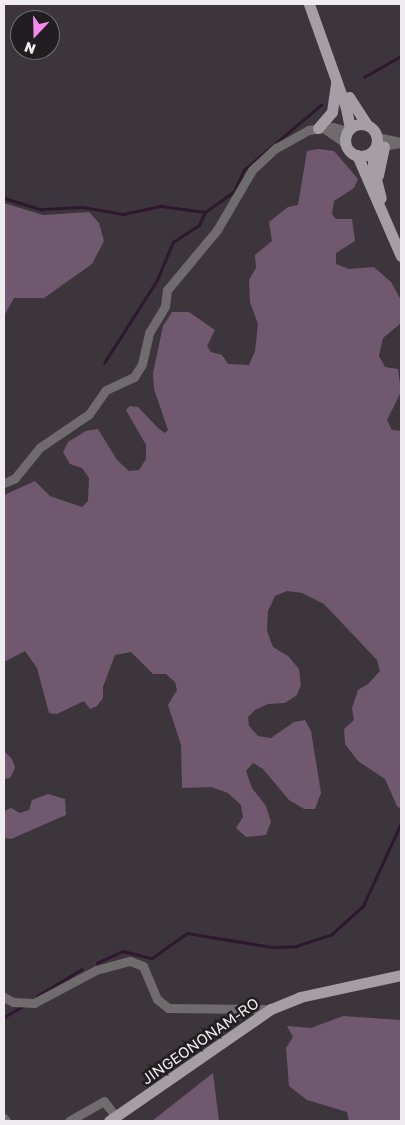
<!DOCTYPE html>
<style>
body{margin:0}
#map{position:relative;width:405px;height:1125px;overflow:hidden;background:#3c353b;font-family:"Golos Text",sans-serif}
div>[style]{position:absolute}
.green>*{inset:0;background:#70596e}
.stream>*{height:2.5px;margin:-1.25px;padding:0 1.25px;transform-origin:1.25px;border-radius:1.25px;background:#2e182d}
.minor>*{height:9px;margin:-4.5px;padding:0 4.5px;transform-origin:4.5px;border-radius:4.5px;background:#6f6b6e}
.major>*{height:11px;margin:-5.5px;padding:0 5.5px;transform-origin:5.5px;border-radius:5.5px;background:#a59ea4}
.major>.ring{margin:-5.5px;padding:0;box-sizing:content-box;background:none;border:11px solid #a59ea4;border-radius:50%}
span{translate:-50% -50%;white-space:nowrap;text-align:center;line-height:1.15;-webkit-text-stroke:5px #211e21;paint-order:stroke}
.street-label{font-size:15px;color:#efebef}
.frame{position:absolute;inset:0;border:5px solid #efebef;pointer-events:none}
.north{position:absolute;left:10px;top:10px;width:50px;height:50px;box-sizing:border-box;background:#211e21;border:1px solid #737073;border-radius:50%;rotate:201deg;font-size:14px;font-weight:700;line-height:20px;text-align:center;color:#efebef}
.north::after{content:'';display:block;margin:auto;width:18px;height:22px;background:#f489f0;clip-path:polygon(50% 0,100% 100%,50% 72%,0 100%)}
</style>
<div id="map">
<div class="green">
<div style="clip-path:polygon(318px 149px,334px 151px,358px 179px,354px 188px,334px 201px,332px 214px,336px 219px,352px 219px,355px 241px,336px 253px,336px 264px,349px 269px,374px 267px,391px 282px,401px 300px,401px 323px,383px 338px,379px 356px,385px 367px,398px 369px,401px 392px,387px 420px,392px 430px,401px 431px,401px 809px,397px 806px,385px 779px,358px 761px,345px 744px,344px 729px,354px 720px,352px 708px,358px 690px,368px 684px,380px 671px,377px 660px,324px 604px,302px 593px,287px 591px,275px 596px,268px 611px,267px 631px,273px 647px,288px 656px,299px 669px,301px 685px,297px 695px,285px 703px,268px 704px,255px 710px,248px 717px,249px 726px,258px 736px,271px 738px,294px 722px,305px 720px,311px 731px,321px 793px,315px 809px,304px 809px,289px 800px,263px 769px,253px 763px,246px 771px,252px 788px,266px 806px,271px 822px,266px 835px,246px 837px,236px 828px,243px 817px,241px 805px,228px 793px,211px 787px,182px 788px,181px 745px,168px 705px,177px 690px,175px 682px,166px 674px,153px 674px,131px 652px,115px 655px,103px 687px,103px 698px,97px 706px,90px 709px,84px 701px,57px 714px,49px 713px,37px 668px,25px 651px,4px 662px,4px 495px,35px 481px,50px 496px,82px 507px,88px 501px,89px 478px,82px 468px,70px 464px,63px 452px,68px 442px,86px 431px,98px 429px,117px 460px,129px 471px,139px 470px,146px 459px,146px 445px,126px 410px,130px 406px,138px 407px,158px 428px,165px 433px,168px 430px,154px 389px,153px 373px,163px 326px,172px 312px,189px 312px,215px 330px,207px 346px,211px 352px,222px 355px,228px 364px,249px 365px,255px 351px,258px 324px,250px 302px,249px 280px,256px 268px,255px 255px,272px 241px,269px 222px,288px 207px,298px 205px,307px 151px)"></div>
<div style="clip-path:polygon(4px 203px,43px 215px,89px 212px,99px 223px,104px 241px,92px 264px,44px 298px,14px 298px,4px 316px)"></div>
<div style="clip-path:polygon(4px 751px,12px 759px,15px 768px,10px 778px,4px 779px)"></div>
<div style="clip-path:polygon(48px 794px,65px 799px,66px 815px,11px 839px,4px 838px,4px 811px,11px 808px,20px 813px,29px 810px,32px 800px)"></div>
<div style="clip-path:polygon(343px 1016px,401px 1020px,401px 1121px,349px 1121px,347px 1112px,307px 1100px,289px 1086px,286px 1048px,293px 1037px,287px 1026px,311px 1028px)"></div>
<div style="clip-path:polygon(213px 1073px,219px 1121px,152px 1121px)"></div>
</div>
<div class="stream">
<div style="left:364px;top:77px;width:43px;rotate:-29.6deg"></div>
<div style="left:4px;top:198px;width:39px;rotate:17deg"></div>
<div style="left:41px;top:209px;width:42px;rotate:-2.7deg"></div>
<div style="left:83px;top:207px;width:41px;rotate:9.9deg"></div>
<div style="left:123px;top:214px;width:39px;rotate:-12deg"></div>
<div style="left:161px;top:206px;width:44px;rotate:7.8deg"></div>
<div style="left:205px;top:212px;width:35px;rotate:-35deg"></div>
<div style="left:234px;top:192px;width:24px;rotate:-66deg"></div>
<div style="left:244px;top:170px;width:101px;rotate:-40.2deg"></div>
<div style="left:104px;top:363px;width:98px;rotate:-57.4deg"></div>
<div style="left:157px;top:280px;width:41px;rotate:-67.2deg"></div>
<div style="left:173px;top:242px;width:31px;rotate:-33deg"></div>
<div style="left:199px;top:225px;width:14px;rotate:-65deg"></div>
<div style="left:97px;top:963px;width:29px;rotate:-25deg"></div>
<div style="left:123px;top:951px;width:30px;rotate:14deg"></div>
<div style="left:152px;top:958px;width:43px;rotate:-35.5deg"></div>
<div style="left:187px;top:933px;width:86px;rotate:9.4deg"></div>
<div style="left:272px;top:947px;width:24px;rotate:-2deg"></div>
<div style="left:296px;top:946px;width:38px;rotate:-18deg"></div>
<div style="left:332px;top:934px;width:42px;rotate:-42.1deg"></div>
<div style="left:363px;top:906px;width:91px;rotate:-65.4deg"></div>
<div style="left:37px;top:996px;width:52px;rotate:-31deg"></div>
<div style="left:4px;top:1017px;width:20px;rotate:-30deg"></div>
</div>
<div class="minor">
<div style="left:325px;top:129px;width:24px;rotate:35deg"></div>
<div style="left:377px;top:137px;width:25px;rotate:12deg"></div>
<div style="left:375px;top:147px;width:26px;rotate:-9deg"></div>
<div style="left:4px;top:483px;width:12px;rotate:-24deg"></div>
<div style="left:15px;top:478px;width:38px;rotate:-51deg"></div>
<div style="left:39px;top:448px;width:60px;rotate:-34.2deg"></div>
<div style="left:89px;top:414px;width:29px;rotate:-55deg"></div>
<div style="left:106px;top:390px;width:31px;rotate:-25deg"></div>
<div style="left:134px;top:377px;width:15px;rotate:-58deg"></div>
<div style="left:142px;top:364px;width:32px;rotate:-77deg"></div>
<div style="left:149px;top:333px;width:31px;rotate:-59deg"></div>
<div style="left:165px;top:306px;width:16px;rotate:-83deg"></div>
<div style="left:167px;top:290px;width:78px;rotate:-50.2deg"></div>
<div style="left:217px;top:230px;width:69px;rotate:-59.7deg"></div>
<div style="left:252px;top:170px;width:33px;rotate:-43deg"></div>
<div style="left:276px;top:148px;width:37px;rotate:-29deg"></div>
<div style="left:308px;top:130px;width:25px;rotate:-7deg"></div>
<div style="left:333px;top:127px;width:16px;rotate:15deg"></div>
<div style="left:4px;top:997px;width:10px;rotate:29deg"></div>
<div style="left:13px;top:1002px;width:21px;rotate:3deg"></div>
<div style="left:34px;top:1003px;width:70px;rotate:-28deg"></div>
<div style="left:96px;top:970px;width:35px;rotate:-15deg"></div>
<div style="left:130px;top:961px;width:14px;rotate:21deg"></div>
<div style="left:143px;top:966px;width:36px;rotate:67deg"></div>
<div style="left:157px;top:999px;width:14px;rotate:39deg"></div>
<div style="left:168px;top:1008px;width:103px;rotate:0.6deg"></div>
<div style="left:4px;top:1118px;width:4px;rotate:56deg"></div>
<div style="left:69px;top:1121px;width:40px;rotate:-29.7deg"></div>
<div style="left:104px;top:1101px;width:20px;rotate:53deg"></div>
</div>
<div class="major">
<div style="left:309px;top:4px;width:110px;rotate:70.4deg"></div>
<div style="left:346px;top:108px;width:21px;rotate:79deg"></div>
<div style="left:349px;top:97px;width:33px;rotate:57deg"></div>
<div class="ring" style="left:345px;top:124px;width:21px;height:21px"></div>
<div style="left:318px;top:128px;width:21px;rotate:-49deg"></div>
<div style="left:332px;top:112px;width:30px;rotate:-82deg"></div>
<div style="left:373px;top:151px;width:16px;rotate:90deg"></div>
<div style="left:373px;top:167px;width:32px;rotate:76deg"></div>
<div style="left:357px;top:155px;width:110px;rotate:66.5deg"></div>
<div style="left:378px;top:175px;width:29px;rotate:-78deg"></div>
<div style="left:109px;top:1121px;width:197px;rotate:-34.7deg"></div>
<div style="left:271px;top:1009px;width:31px;rotate:-22deg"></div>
<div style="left:300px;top:997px;width:103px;rotate:-12.3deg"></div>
</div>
<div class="street-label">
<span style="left:200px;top:1041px;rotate:-35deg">JINGEONONAM-RO</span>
</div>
<div class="frame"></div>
<div class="north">N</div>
</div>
